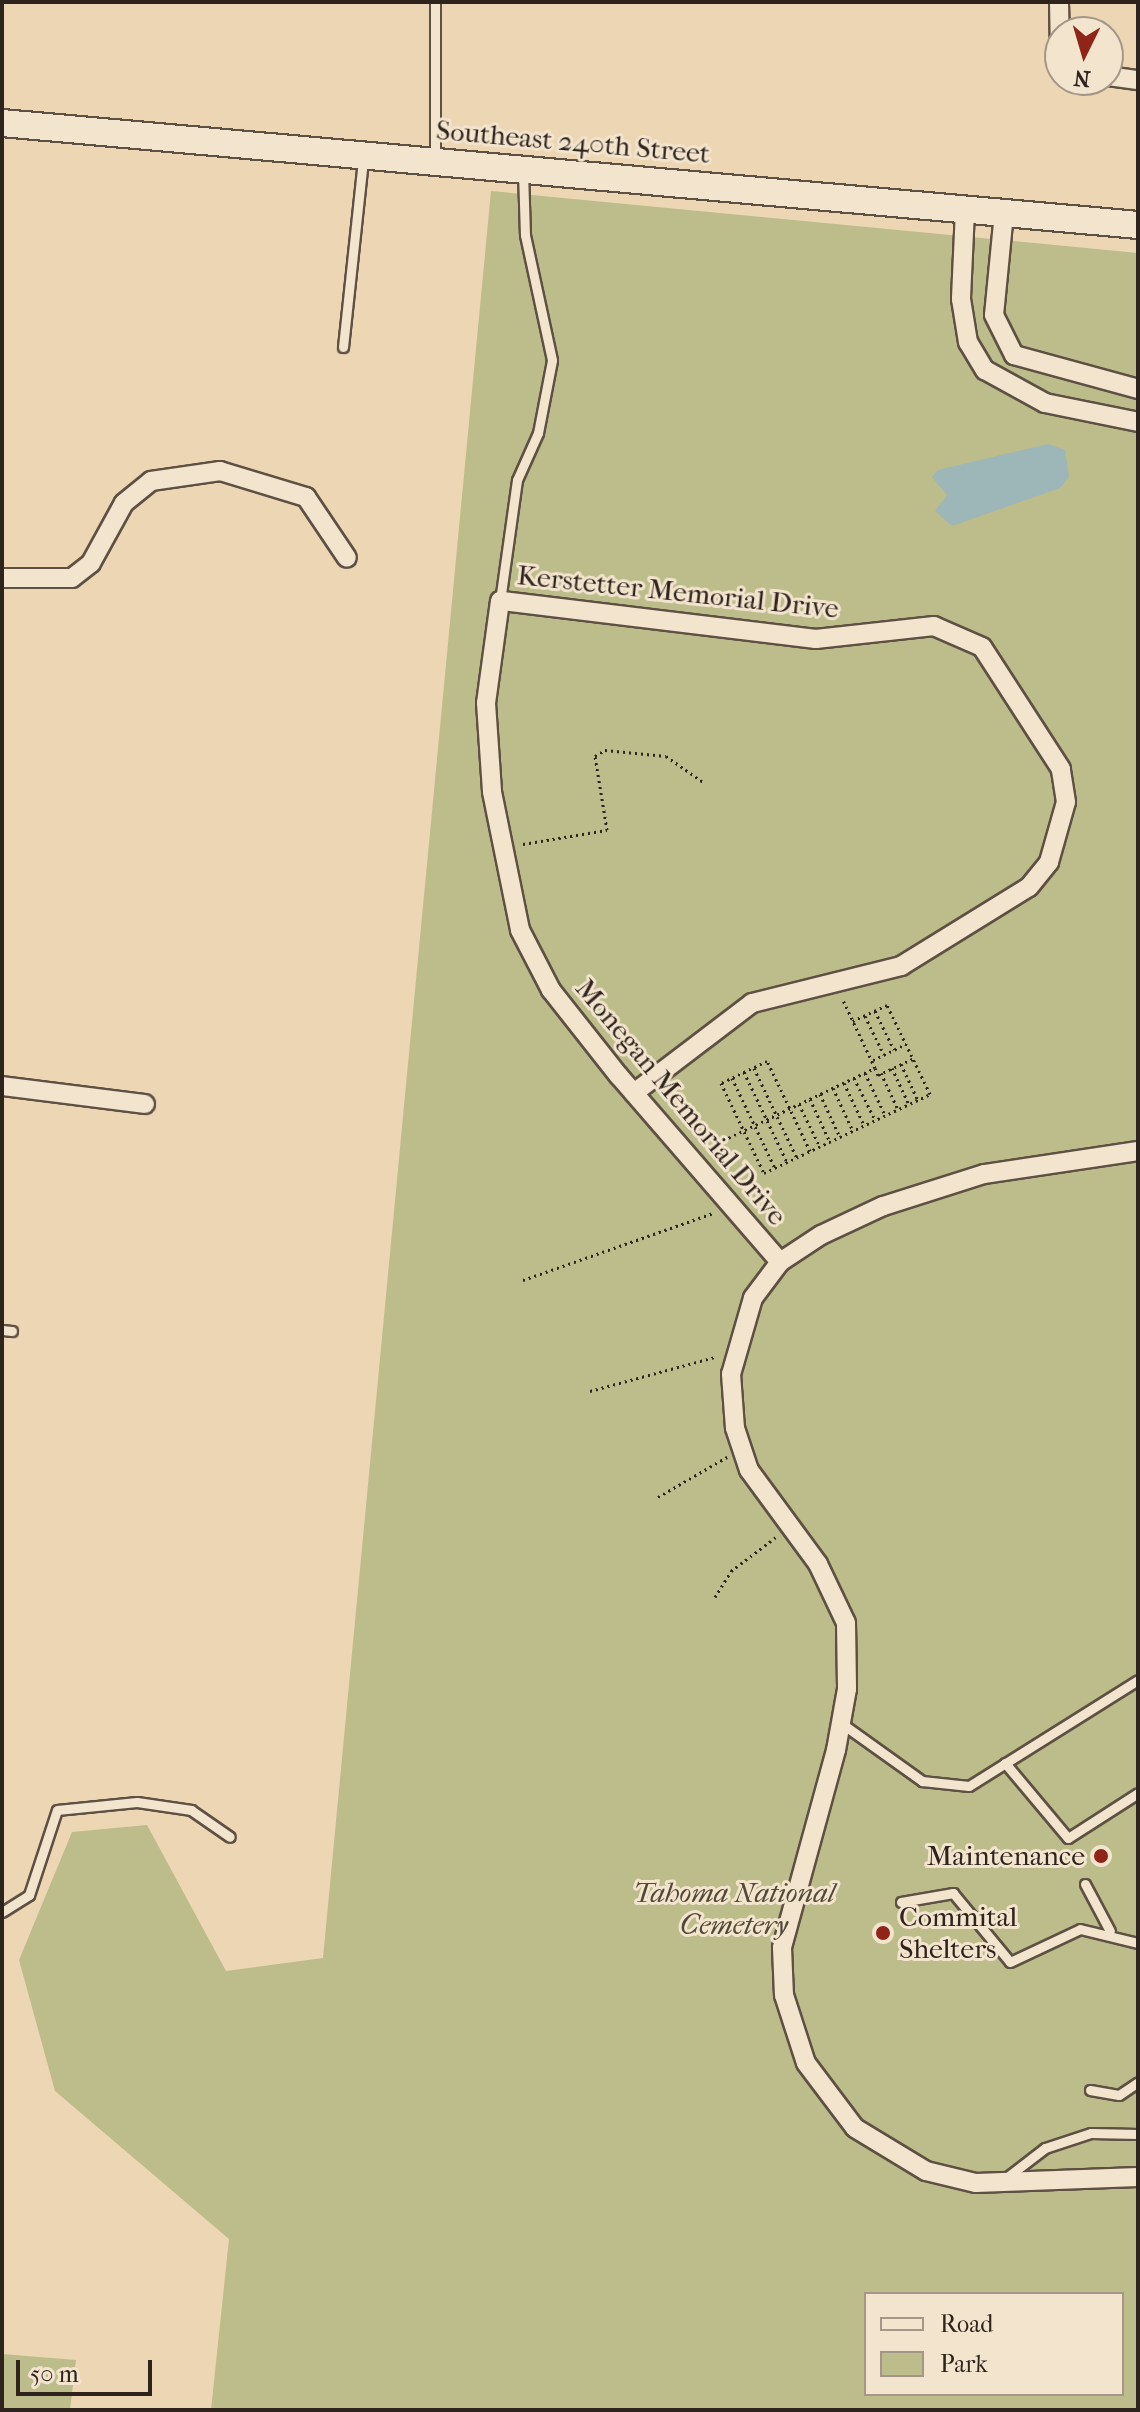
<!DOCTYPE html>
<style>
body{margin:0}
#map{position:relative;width:1140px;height:2412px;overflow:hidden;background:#edd6b3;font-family:"IM FELL French Canon",serif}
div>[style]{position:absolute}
.green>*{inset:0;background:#bcbd8a}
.water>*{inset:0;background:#9db6b7}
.path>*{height:3px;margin-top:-1.5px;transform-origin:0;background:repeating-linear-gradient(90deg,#2f231e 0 2px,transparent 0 6px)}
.roads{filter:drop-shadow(2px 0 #5e5043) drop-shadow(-2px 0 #5e5043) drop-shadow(0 2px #5e5043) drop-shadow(0 -2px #5e5043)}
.lane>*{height:9px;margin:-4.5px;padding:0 4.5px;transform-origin:4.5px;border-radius:4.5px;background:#f3e4ce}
.street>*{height:18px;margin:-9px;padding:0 9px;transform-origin:9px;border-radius:9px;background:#f3e4ce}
.secondary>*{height:26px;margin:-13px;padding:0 13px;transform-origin:13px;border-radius:13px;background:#f3e4ce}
.dots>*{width:22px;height:22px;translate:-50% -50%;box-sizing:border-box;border:4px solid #f3e4ce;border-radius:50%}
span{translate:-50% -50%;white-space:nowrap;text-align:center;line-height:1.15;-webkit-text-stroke:6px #f3e4ce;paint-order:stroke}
.street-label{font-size:28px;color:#2f231e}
.poi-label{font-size:28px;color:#2f231e}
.right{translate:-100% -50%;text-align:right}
.left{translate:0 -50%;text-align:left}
.park-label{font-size:28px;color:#524a39;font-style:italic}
.frame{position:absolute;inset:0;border:4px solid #2f231e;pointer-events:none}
.legend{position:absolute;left:864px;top:2292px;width:260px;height:104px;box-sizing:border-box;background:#f3e4ce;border:2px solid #a59788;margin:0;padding:10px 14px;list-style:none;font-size:24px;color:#2f231e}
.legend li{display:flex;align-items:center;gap:16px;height:40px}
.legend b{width:40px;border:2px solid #a59788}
.north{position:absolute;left:1044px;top:16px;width:80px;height:80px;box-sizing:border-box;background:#f3e4ce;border:2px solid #a59788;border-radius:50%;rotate:185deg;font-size:22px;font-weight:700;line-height:32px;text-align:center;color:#2f231e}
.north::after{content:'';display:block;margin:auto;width:28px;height:36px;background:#8f2418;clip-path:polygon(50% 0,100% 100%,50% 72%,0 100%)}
.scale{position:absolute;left:16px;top:2360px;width:136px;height:36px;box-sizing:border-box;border:4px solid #2f231e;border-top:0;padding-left:10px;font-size:24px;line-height:28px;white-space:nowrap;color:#2f231e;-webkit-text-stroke:6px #f3e4ce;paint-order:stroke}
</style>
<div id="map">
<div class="green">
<div style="clip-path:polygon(evenodd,491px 191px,1138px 253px,1138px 2410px,211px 2410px,229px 2239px,55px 2091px,19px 1960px,72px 1832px,147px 1825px,226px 1971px,323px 1958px,491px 191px,866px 2294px,1122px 2294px,1122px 2394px,866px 2394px,866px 2294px)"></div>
<div style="clip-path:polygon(2px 2354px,76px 2360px,70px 2410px,2px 2410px)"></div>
</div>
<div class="water">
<div style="clip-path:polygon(1048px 444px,1065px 450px,1069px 477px,1060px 488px,952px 526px,935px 511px,947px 495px,932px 477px,938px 470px)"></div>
</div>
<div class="path">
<div style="left:523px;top:844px;width:85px;rotate:-9.5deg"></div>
<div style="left:607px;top:830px;width:75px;rotate:-99.2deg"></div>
<div style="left:595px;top:756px;width:12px;rotate:-31deg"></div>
<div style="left:605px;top:750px;width:61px;rotate:5.6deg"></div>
<div style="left:666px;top:756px;width:45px;rotate:35.1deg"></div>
<div style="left:875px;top:1011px;width:43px;rotate:64deg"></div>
<div style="left:865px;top:1016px;width:43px;rotate:64deg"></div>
<div style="left:873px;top:1060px;width:37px;rotate:-26deg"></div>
<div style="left:901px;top:1064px;width:40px;rotate:65deg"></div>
<div style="left:754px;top:1068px;width:100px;rotate:64.5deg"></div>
<div style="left:875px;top:1068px;width:8px;rotate:67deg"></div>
<div style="left:878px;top:1075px;width:38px;rotate:-25deg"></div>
<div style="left:892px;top:1068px;width:40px;rotate:65deg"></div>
<div style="left:744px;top:1072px;width:100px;rotate:64.5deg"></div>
<div style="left:865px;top:1073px;width:47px;rotate:64.5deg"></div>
<div style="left:881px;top:1073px;width:40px;rotate:65deg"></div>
<div style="left:732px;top:1078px;width:100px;rotate:64.5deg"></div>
<div style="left:854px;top:1078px;width:47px;rotate:63.4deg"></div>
<div style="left:844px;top:1083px;width:47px;rotate:64.5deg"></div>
<div style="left:833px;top:1088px;width:47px;rotate:65.1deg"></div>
<div style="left:820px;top:1094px;width:47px;rotate:65.1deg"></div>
<div style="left:810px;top:1099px;width:47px;rotate:65.1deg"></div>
<div style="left:799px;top:1104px;width:48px;rotate:64deg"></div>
<div style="left:707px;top:1148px;width:186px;rotate:-25.5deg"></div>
<div style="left:875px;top:1068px;width:77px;rotate:-115.2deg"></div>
<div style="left:810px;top:1151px;width:100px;rotate:-115.5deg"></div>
<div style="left:767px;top:1061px;width:51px;rotate:154.4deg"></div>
<div style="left:721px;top:1083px;width:100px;rotate:64.5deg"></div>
<div style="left:764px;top:1173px;width:184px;rotate:-25.4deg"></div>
<div style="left:930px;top:1094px;width:99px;rotate:-115.8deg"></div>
<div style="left:887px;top:1005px;width:38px;rotate:155deg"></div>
<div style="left:523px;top:1280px;width:201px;rotate:-19.4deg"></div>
<div style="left:590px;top:1391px;width:130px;rotate:-15.2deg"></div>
<div style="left:658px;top:1497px;width:80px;rotate:-30.1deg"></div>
<div style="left:715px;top:1597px;width:31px;rotate:-58deg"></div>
<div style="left:731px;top:1571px;width:56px;rotate:-37.1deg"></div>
</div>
<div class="roads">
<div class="lane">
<div style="left:435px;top:2px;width:156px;rotate:90deg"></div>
<div style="left:343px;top:347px;width:189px;rotate:-83.9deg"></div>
<div style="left:500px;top:601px;width:122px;rotate:-82deg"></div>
<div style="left:517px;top:480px;width:51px;rotate:-65.9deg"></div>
<div style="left:538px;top:433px;width:74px;rotate:-79.1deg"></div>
<div style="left:552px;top:360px;width:128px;rotate:-102.2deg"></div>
<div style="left:525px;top:235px;width:64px;rotate:-91.8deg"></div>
<div style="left:2px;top:1330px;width:10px;rotate:6deg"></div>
<div style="left:841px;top:1723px;width:100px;rotate:35.6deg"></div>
<div style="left:922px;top:1781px;width:47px;rotate:6.1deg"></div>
<div style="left:969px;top:1786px;width:199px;rotate:-32.1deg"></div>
<div style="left:1005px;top:1763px;width:98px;rotate:50deg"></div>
<div style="left:1068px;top:1838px;width:83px;rotate:-32.7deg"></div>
<div style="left:1085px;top:1884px;width:53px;rotate:62deg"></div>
<div style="left:901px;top:1902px;width:53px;rotate:-9.8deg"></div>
<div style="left:953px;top:1893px;width:89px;rotate:50.4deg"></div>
<div style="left:1010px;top:1962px;width:77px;rotate:-25.2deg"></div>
<div style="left:1080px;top:1929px;width:60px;rotate:13.6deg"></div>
<div style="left:2px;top:1912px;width:32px;rotate:-32deg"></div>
<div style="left:29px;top:1895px;width:89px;rotate:-71.8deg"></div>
<div style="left:57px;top:1810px;width:80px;rotate:-5.7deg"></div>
<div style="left:137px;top:1802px;width:55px;rotate:8.4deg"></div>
<div style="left:191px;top:1810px;width:47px;rotate:34.7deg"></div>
<div style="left:1090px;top:2090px;width:29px;rotate:10deg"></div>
<div style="left:1119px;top:2095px;width:23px;rotate:-34deg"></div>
<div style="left:1006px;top:2178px;width:49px;rotate:-37.6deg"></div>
<div style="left:1045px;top:2148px;width:48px;rotate:-18.1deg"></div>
<div style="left:1091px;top:2133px;width:47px;rotate:1.2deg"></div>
</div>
<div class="street">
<div style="left:1059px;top:2px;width:46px;rotate:88.8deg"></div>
<div style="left:1108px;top:76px;width:30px;rotate:8deg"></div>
<div style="left:965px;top:210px;width:89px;rotate:92.6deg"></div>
<div style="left:961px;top:299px;width:44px;rotate:80.8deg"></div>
<div style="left:968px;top:342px;width:33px;rotate:59deg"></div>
<div style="left:985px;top:370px;width:68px;rotate:28.8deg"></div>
<div style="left:1045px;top:403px;width:95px;rotate:11.5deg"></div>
<div style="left:1004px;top:213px;width:102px;rotate:95.6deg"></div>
<div style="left:994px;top:315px;width:45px;rotate:63.4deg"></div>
<div style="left:1014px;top:355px;width:129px;rotate:15.3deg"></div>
<div style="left:2px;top:578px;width:70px"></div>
<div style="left:72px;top:578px;width:24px;rotate:-38deg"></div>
<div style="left:91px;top:563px;width:68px;rotate:-61.2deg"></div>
<div style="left:124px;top:503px;width:35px;rotate:-39deg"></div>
<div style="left:151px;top:481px;width:70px;rotate:-8.2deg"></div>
<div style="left:220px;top:471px;width:90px;rotate:16.8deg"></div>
<div style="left:306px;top:497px;width:73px;rotate:56.1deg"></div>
<div style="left:2px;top:1086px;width:144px;rotate:7.2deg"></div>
<div style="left:634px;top:1093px;width:148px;rotate:-37.3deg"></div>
<div style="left:752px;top:1003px;width:154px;rotate:-13.9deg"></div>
<div style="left:901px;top:966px;width:150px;rotate:-31.7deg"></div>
<div style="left:1029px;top:887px;width:32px;rotate:-51deg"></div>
<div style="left:1049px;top:862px;width:62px;rotate:-74.2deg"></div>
<div style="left:1066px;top:802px;width:33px;rotate:-99deg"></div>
<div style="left:1061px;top:769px;width:145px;rotate:-122.9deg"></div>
<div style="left:982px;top:647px;width:52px;rotate:-156.4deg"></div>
<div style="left:934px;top:626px;width:119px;rotate:173.7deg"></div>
<div style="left:816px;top:639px;width:318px;rotate:-173.1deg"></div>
<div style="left:500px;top:601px;width:103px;rotate:97.8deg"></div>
<div style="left:486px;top:703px;width:89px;rotate:86.1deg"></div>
<div style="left:492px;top:792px;width:141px;rotate:78.5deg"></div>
<div style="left:520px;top:930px;width:68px;rotate:62.7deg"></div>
<div style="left:551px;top:990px;width:110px;rotate:51.7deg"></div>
<div style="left:619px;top:1076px;width:246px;rotate:49.1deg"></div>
<div style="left:1138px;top:1151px;width:156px;rotate:171.5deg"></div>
<div style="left:984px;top:1174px;width:106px;rotate:162.4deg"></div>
<div style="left:883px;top:1206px;width:68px;rotate:154.9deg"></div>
<div style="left:821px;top:1235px;width:49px;rotate:146.6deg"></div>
<div style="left:780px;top:1262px;width:45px;rotate:126.9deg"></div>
<div style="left:753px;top:1298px;width:79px;rotate:106.1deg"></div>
<div style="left:731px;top:1374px;width:54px;rotate:85.8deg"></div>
<div style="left:735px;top:1428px;width:44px;rotate:71.6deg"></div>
<div style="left:749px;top:1470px;width:117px;rotate:53.7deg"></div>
<div style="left:818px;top:1564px;width:65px;rotate:64.6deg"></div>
<div style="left:846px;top:1623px;width:66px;rotate:89.1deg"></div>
<div style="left:847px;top:1689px;width:62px;rotate:100.2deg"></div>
<div style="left:836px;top:1750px;width:205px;rotate:105.3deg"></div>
<div style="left:782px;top:1948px;width:47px;rotate:87.6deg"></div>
<div style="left:784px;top:1995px;width:71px;rotate:72.1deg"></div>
<div style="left:806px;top:2063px;width:81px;rotate:53deg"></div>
<div style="left:855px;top:2128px;width:83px;rotate:31.2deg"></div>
<div style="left:926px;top:2171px;width:51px;rotate:13.5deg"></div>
<div style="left:976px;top:2183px;width:162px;rotate:-2.1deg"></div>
</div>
<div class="secondary">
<div style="left:2px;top:123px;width:1141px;rotate:5.13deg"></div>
</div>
</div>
<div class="dots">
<div style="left:1101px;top:1856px;background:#8f2418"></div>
<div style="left:883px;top:1933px;background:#8f2418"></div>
</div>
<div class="street-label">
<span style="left:573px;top:142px;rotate:5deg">Southeast 240th Street</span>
<span style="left:678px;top:592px;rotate:6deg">Kerstetter Memorial Drive</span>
<span style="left:681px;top:1102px;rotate:50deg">Monegan Memorial Drive</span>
</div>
<div class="poi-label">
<span class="right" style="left:1085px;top:1856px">Maintenance</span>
<span class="left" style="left:899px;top:1933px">Commital<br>Shelters</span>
</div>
<div class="park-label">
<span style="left:734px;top:1909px">Tahoma National<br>Cemetery</span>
</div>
<div class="frame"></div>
<ul class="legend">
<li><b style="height:10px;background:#f3e4ce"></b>Road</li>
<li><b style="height:22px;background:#bcbd8a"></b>Park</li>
</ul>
<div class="north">N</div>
<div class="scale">50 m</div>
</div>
